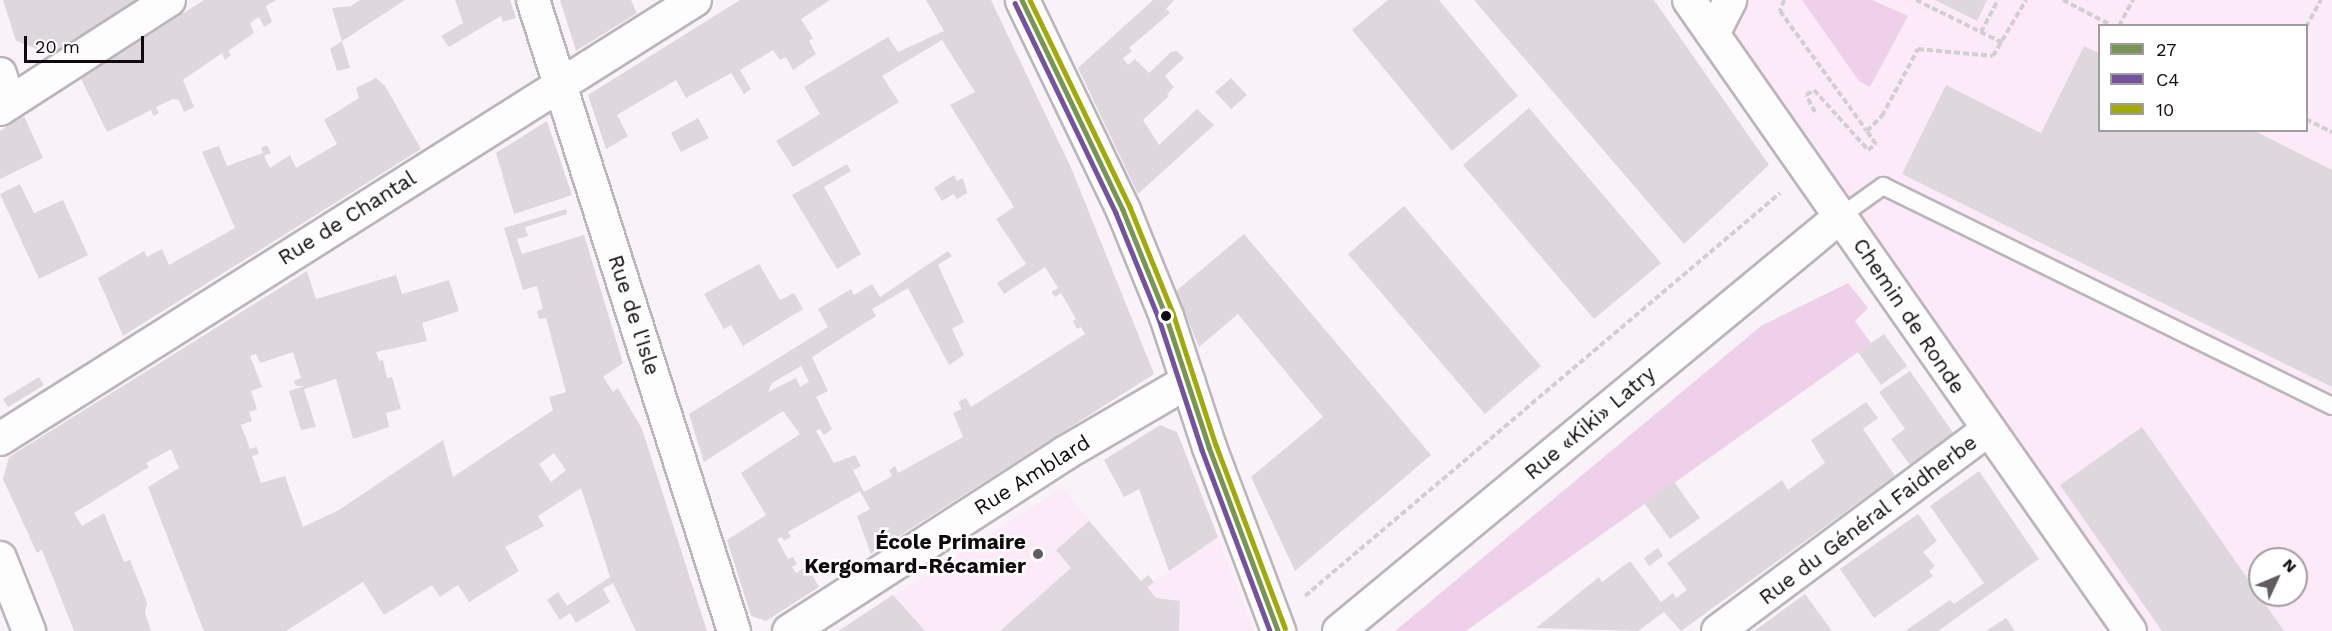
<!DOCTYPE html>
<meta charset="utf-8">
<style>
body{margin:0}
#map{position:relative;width:2332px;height:631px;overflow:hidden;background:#faf2f9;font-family:"Work Sans",sans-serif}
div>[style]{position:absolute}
.built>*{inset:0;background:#fceaf8}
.green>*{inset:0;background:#eed0ea}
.building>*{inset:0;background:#ded7dd}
.path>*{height:4px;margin-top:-2px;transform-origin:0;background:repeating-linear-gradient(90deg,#d2cfd1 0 6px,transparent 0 9px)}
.roads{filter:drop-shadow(2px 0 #bbb5ba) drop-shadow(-2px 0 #bbb5ba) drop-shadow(0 2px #bbb5ba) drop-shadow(0 -2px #bbb5ba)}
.lane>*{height:16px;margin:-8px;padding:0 8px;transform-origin:8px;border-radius:8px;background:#fefdfe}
.street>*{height:32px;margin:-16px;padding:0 16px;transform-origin:16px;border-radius:16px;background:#fefdfe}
.secondary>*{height:33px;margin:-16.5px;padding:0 16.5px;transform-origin:16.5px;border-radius:16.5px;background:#fefdfe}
.bus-1>*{height:4.5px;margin:-2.25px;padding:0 2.25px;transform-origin:2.25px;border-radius:2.25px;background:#789653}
.bus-2>*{height:4.5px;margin:-2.25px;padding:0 2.25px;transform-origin:2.25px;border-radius:2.25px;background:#75529d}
.bus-3>*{height:4.5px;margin:-2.25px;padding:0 2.25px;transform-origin:2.25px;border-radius:2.25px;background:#a2ab06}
.dots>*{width:16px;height:16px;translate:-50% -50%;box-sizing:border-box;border:3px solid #fff;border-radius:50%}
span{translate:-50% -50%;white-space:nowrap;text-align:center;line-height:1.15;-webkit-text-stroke:5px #fff;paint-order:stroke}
.street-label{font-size:21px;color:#100a0f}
.poi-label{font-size:21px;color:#100a0f;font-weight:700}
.right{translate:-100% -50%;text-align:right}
.legend{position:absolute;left:2098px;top:24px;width:210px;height:108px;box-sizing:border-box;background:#fff;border:2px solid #9f9d9f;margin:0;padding:8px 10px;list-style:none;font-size:18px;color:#100a0f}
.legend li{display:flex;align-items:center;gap:12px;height:30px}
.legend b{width:30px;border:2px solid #9f9d9f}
.north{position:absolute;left:2248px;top:547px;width:60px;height:60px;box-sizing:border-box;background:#fff;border:2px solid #9f9d9f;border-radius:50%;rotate:46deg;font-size:16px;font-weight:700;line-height:24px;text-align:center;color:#100a0f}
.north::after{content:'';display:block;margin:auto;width:21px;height:27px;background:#625b61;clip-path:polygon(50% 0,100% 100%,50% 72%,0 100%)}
.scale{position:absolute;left:24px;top:36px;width:120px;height:27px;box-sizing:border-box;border:3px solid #100a0f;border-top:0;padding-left:8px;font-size:18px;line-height:21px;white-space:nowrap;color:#100a0f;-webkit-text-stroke:4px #fff;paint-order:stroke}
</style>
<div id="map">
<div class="built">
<div style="clip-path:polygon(evenodd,1703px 0,2332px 0,2332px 631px,2143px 631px,1703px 0,2100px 26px,2306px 26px,2306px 130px,2100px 130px,2100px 26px,1703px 0,2260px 559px,2296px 559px,2296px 595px,2260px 595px,2260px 559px)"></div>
<div style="clip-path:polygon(1062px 488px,1141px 581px,1154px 582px,1218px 537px,1254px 631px,838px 631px)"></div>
</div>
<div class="green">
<div style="clip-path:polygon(1802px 0,1872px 0,1908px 16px,1870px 87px,1859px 81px)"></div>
<div style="clip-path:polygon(1848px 283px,1868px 308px,1855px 321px,1871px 343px,1466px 631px,1395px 631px,1761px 326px)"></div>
</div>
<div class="building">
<div style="clip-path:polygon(3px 0,136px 0,51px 54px,16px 41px)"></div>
<div style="clip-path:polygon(204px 0,276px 0,266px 6px,272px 22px,264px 27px,259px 17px,250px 23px,254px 33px,228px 51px,231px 55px,225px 60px,222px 53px,183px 80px,194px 107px,184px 112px,179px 100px,173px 99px,156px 107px,159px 113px,153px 116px,151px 110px,107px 132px,81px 79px)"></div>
<div style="clip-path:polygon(360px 0,405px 0,342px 41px,332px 8px,351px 6px)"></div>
<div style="clip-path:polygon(455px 0,510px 0,516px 18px,503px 22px,501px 16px,449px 47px,441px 36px,463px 23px)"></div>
<div style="clip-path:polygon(560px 0,631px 0,637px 13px,576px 51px)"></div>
<div style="clip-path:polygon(740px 0,830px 0,801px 19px,813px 38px,809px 41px,816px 54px,793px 70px,786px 57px,780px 60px,773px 50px,740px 70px,751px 89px,744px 94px,731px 73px,686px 98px,676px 80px,617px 115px,628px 136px,606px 149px,588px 95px)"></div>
<div style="clip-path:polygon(evenodd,926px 0,991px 0,1072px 170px,1154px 374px,871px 554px,857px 516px,870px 509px,860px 491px,788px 532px,791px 537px,784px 541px,782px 537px,777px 539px,788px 559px,793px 557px,797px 564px,792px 567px,796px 573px,807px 566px,819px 587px,766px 621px,751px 616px,727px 540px,766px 515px,741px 473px,800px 434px,783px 411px,704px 462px,689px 414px,828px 327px,818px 309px,851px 289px,854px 295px,872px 284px,880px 297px,948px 251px,952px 256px,938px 265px,964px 322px,952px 329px,964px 355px,949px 365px,908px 288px,872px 309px,876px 316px,812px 357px,828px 391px,816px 397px,832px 429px,824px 435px,820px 429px,816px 431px,834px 463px,855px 455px,861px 466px,853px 470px,864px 492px,892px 476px,889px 470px,895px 466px,898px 473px,963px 437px,953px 413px,962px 409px,958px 402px,966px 398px,971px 407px,1085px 334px,1081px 327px,1077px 329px,1073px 321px,1076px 319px,1061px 293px,1055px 297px,1051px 292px,1058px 288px,1045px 267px,1004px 294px,997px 283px,1026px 264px,996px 219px,1014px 207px,950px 105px,975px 92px,942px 40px,882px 76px,899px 102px,793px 167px,776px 141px,820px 114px,804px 87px,888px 37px,898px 52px,944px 31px,926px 0,801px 366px,809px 382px,800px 387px,796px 378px,768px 392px,772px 383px,801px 366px)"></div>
<div style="clip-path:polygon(1153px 0,1174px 0,1166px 9px,1170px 13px,1129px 48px,1132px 51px,1123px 58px,1128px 65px,1135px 59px,1149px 73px,1171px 52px,1177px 51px,1184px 58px,1165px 76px,1174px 87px,1167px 94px,1169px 96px,1143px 120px,1159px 145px,1197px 109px,1214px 125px,1138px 194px,1078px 68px)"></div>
<div style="clip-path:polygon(1388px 0,1439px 0,1518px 96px,1452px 151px,1352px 30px)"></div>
<div style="clip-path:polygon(1474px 0,1654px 0,1769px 165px,1684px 244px)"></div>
<div style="clip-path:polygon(1935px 0,1987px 0,1977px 21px)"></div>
<div style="clip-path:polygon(342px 41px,350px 68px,337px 71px,330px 49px)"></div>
<div style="clip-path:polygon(2084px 46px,2100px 54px,2100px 130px,2253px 130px,2332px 170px,2332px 387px,1902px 174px,1946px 85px,2041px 133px)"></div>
<div style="clip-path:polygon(376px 78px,385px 86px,421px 149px,123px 336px,98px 278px,144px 251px,147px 257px,162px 249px,169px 265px,235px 228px,202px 152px,219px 146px,227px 166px,263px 153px,261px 148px,267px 145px,271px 153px,264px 156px,270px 168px,290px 155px,296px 168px,337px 144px,324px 120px,359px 98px,356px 88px)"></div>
<div style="clip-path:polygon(1231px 78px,1247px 95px,1231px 109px,1215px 92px)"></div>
<div style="clip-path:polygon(1529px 108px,1661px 263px,1594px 319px,1463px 165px)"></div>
<div style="clip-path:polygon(24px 116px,43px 158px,0 179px,0 131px)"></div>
<div style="clip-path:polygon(698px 118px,709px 138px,681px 152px,671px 133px)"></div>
<div style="clip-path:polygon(547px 121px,572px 195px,514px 214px,496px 153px)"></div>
<div style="clip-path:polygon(847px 164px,851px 171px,824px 187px,861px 254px,837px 269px,792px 195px)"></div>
<div style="clip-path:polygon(954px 175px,957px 181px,963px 178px,967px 193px,957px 199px,953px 194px,942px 201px,934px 188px)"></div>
<div style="clip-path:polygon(20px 184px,34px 213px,63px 200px,88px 255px,39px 279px,0 194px)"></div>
<div style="clip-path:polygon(1404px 206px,1541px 366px,1485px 414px,1348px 254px)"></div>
<div style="clip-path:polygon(evenodd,566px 209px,567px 214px,525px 227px,528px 236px,517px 239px,522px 254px,584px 235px,623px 363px,603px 377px,613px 392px,618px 388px,642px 429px,707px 631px,636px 631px,613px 583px,603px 589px,610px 602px,576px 623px,570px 613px,560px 620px,547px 600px,558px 592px,567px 606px,610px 577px,581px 488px,538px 516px,544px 526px,505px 547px,519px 571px,469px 602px,458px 585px,440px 597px,432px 585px,384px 615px,363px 582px,286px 631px,204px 631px,148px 487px,179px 468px,171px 449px,146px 463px,149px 467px,74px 513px,82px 526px,104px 513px,124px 562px,130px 560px,147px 603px,145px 613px,151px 631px,74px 631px,42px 550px,37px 553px,3px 479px,9px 457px,307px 271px,316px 299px,396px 275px,402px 294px,449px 280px,459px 311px,422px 323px,427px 341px,376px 352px,379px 361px,383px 360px,387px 378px,392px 377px,401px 409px,386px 413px,389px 427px,353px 439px,336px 379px,304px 389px,316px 427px,301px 430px,289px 391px,304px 386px,296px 386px,294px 381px,301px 378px,293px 352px,260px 363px,256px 354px,250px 356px,262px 387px,251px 391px,257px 409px,249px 412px,252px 421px,241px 425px,250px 449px,257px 447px,259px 454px,252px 456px,261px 483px,285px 476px,303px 527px,339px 510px,443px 440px,453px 477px,553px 410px,549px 397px,566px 392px,546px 318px,539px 319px,537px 311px,543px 309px,537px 286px,523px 290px,504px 228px,566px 209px,554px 453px,566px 470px,551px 482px,539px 464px,554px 453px)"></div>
<div style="clip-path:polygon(1244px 234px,1431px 455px,1295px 571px,1251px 477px,1323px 417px,1238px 314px,1199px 347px,1176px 291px)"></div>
<div style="clip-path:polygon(759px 264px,780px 300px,794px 293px,803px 309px,743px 346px,731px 325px,724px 329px,704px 294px)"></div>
<div style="clip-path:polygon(1884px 334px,1907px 366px,1881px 385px,1858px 352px)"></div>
<div style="clip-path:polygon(1910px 371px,1954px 434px,1910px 465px,1891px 439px,1905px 429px,1879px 392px)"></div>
<div style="clip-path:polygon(39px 377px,44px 385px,8px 407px,3px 399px)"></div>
<div style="clip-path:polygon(1866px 402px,1878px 418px,1863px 429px,1895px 476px,1681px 631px,1664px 612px,1638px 631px,1536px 628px,1599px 577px,1602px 582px,1630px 561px,1661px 602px,1673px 593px,1676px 598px,1687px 590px,1667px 563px,1782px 480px,1788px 490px,1825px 463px,1811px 440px)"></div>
<div style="clip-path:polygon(1160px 425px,1177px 432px,1218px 537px,1169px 571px,1139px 489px,1124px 497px,1104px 460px)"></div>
<div style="clip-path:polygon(2142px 427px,2174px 473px,2284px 631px,2162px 631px,2060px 485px)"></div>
<div style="clip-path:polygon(1979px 471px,2039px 559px,1938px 631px,1905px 631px,1950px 600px,1954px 604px,1984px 583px,1930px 506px)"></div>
<div style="clip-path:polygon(1674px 482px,1700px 518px,1670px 539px,1644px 503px)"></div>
<div style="clip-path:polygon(1918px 514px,1937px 541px,1923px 552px,1935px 566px,1929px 571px,1933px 576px,1874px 618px,1840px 569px)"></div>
<div style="clip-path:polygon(1089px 521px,1141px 581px,1148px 575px,1154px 582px,1147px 587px,1156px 598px,1180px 601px,1179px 631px,1000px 631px,1071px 568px,1056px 550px)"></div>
<div style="clip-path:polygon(1658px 548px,1663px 556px,1649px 566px,1644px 558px)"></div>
<div style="clip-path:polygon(1805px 594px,1832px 631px,1754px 631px)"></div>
<div style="clip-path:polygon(893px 595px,925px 631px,838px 631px)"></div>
<div style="clip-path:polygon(2006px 618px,2015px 631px,1986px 631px)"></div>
</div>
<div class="path">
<div style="left:1784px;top:0;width:12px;rotate:110deg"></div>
<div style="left:1780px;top:11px;width:148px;rotate:54.1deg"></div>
<div style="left:1916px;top:0;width:97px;rotate:26.3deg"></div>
<div style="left:2063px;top:0;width:56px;rotate:27.5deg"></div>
<div style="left:2119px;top:26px;width:30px;rotate:-62deg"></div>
<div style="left:2306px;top:27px;width:31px;rotate:-61deg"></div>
<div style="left:1981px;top:32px;width:36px;rotate:-62deg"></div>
<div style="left:1815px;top:112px;width:19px;rotate:-118deg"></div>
<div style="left:1806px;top:95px;width:9px;rotate:-32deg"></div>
<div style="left:1814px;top:90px;width:81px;rotate:48deg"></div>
<div style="left:1868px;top:150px;width:10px;rotate:-37deg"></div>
<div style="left:1876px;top:144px;width:16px;rotate:-125deg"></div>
<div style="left:1867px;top:131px;width:21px;rotate:-45deg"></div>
<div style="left:1882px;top:116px;width:76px;rotate:-61.8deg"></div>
<div style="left:1918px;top:49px;width:75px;rotate:5.3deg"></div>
<div style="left:1993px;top:56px;width:65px;rotate:-59.5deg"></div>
<div style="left:2306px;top:119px;width:29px;rotate:27deg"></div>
<div style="left:1305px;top:596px;width:623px;rotate:-40.31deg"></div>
</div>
<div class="roads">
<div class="lane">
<div style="left:1841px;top:216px;width:52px;rotate:-35.5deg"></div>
<div style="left:1883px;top:186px;width:500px;rotate:26.1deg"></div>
</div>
<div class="street">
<div style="left:533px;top:0;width:662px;rotate:72.33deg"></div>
<div style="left:1689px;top:0;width:770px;rotate:55.05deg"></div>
<div style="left:1713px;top:34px;width:38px;rotate:-63deg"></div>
<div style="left:0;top:74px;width:30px;rotate:73deg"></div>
<div style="left:0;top:109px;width:201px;rotate:-32.8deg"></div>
<div style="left:0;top:439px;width:822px;rotate:-32.28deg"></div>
<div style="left:0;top:558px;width:79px;rotate:68.3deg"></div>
<div style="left:1339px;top:631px;width:651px;rotate:-39.58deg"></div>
<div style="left:1718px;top:631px;width:337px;rotate:-36.7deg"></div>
</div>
<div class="secondary">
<div style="left:1022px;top:0;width:233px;rotate:64.3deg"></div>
<div style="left:1123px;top:210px;width:114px;rotate:67.9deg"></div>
<div style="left:1166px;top:316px;width:138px;rotate:71.8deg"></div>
<div style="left:1209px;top:447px;width:197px;rotate:69.4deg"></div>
<div style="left:789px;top:631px;width:328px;rotate:-32.9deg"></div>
<div style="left:1064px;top:453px;width:143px;rotate:-30.3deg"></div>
</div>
</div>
<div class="bus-1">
<div style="left:1022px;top:0;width:233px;rotate:64.3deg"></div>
<div style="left:1123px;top:210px;width:114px;rotate:67.9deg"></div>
<div style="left:1166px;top:316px;width:138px;rotate:71.8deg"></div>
<div style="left:1209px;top:447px;width:197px;rotate:69.4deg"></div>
</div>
<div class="bus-2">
<div style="left:1015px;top:3px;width:233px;rotate:64.3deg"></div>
<div style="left:1116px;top:213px;width:114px;rotate:67.9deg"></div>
<div style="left:1159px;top:319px;width:138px;rotate:71.8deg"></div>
<div style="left:1202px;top:450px;width:193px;rotate:69.4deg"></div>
</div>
<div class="bus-3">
<div style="left:1030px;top:0;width:230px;rotate:64.2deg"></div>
<div style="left:1130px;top:207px;width:114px;rotate:67.9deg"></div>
<div style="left:1173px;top:313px;width:139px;rotate:72deg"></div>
<div style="left:1216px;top:445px;width:196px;rotate:69.3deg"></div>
</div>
<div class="dots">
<div style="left:1166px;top:316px;background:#100a0f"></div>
<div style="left:1038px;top:554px;background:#625b61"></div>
</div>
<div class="street-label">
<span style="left:347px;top:218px;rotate:-32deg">Rue de Chantal</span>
<span style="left:634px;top:315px;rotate:72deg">Rue de l'Isle</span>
<span style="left:1909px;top:316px;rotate:56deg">Chemin de Ronde</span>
<span style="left:1590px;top:423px;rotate:-40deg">Rue «Kiki» Latry</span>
<span style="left:1032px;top:475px;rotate:-32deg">Rue Amblard</span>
<span style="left:1868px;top:520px;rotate:-37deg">Rue du Général Faidherbe</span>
</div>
<div class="poi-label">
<span class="right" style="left:1026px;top:554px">École Primaire<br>Kergomard-Récamier</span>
</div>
<ul class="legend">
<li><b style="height:8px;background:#789653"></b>27</li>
<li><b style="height:8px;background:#75529d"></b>C4</li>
<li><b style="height:8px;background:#a2ab06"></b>10</li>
</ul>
<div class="north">N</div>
<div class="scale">20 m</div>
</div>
